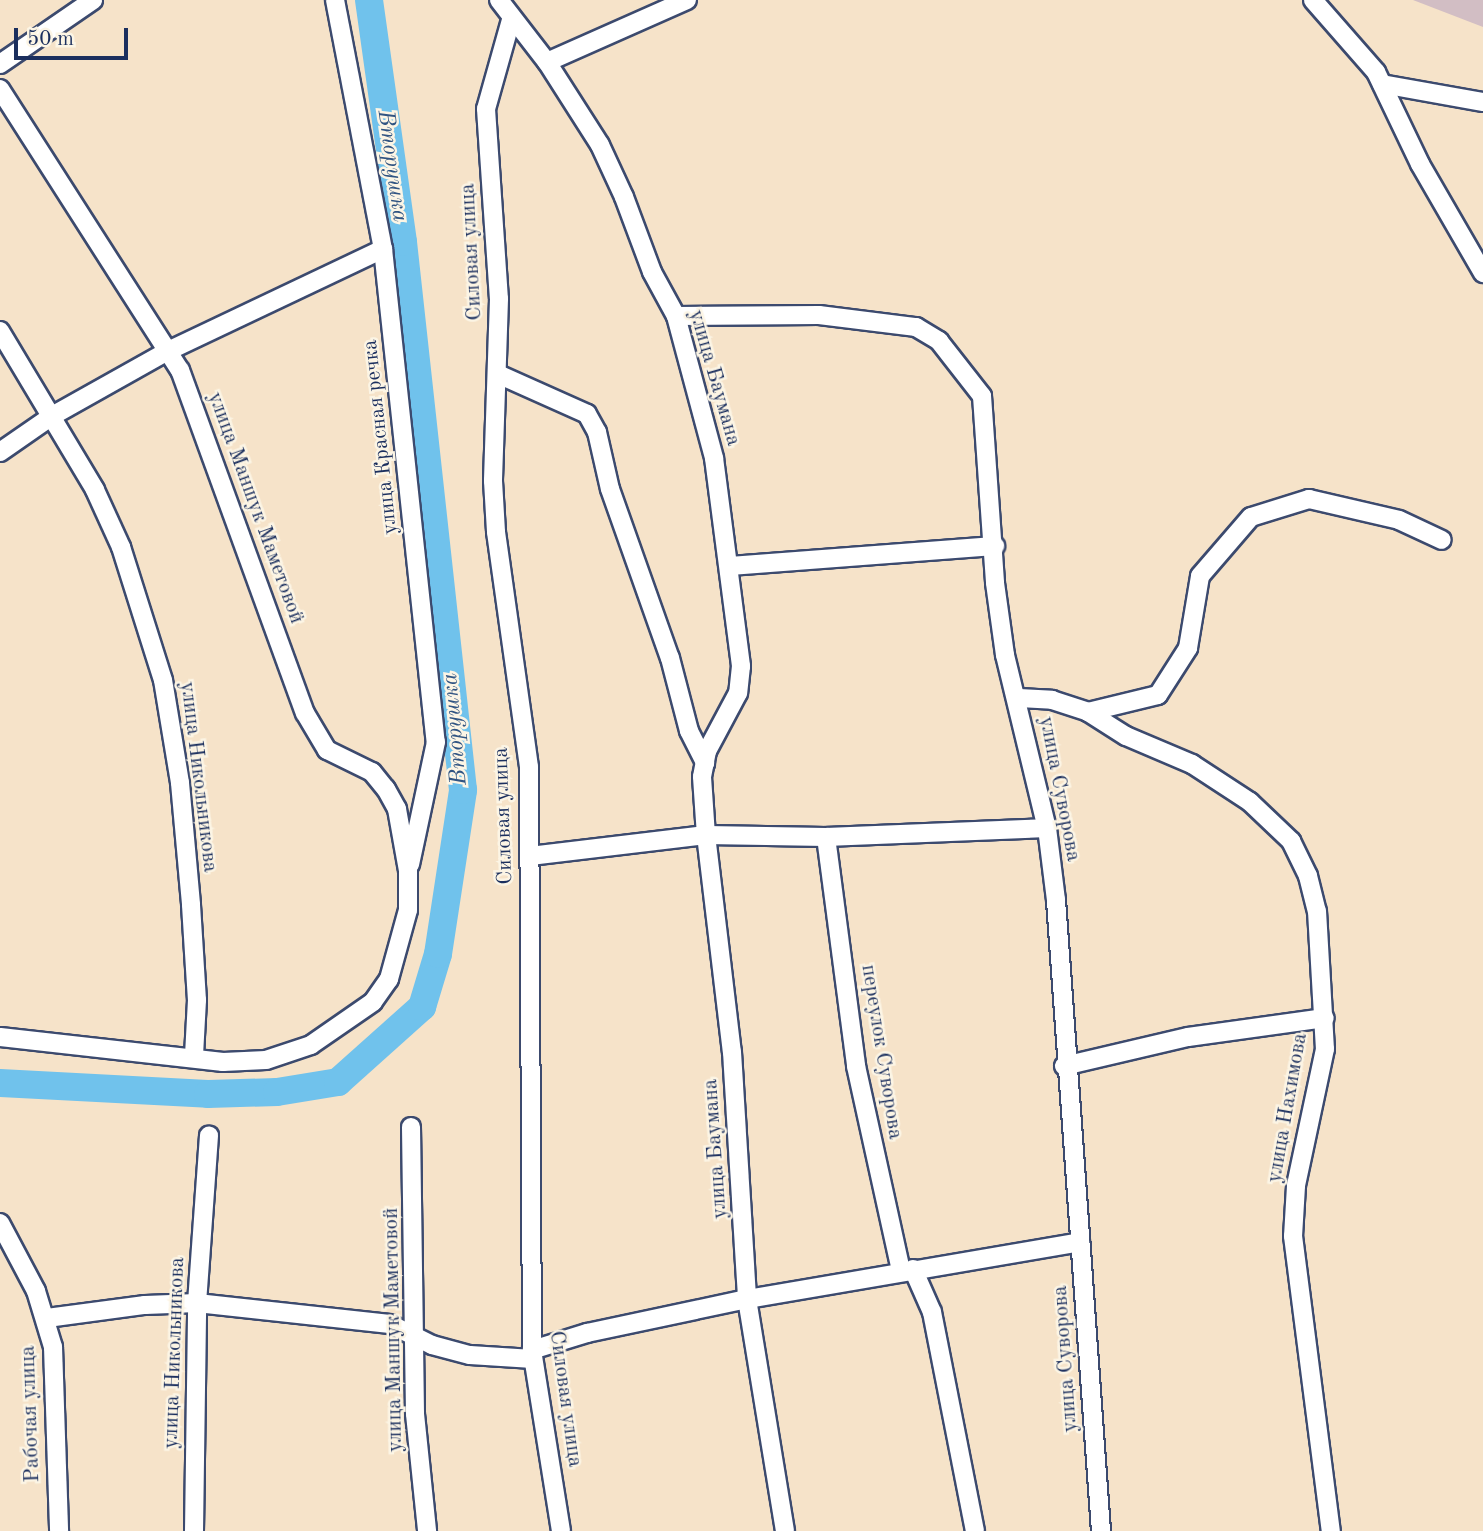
<!DOCTYPE html>
<meta charset="utf-8">
<style>
body{margin:0}
#map{position:relative;width:1483px;height:1531px;overflow:hidden;background:#f6e3c9;font-family:"Old Standard TT",serif}
div>[style]{position:absolute}
.industrial>*{inset:0;background:#d2bec4}
.river>*{height:28px;margin:-14px;padding:0 14px;transform-origin:14px;border-radius:14px;background:#70c2ec}
.roads{filter:drop-shadow(2px 0 #3c4a6e) drop-shadow(-2px 0 #3c4a6e) drop-shadow(0 2px #3c4a6e) drop-shadow(0 -2px #3c4a6e)}
.minor>*{height:18px;margin:-9px;padding:0 9px;transform-origin:9px;border-radius:9px;background:#fff}
span{translate:-50% -50%;white-space:nowrap;text-align:center;line-height:1.15;-webkit-text-stroke:5px #fcf5e5;paint-order:stroke}
.street-label{font-size:21px;color:#1b2f5e}
.water-label{font-size:23px;color:#305482;font-style:italic}
.scale{position:absolute;left:14px;top:28px;width:114px;height:32px;box-sizing:border-box;border:4px solid #1b2f5e;border-top:0;padding-left:9px;font-size:21px;line-height:24px;white-space:nowrap;color:#1b2f5e;-webkit-text-stroke:5px #fcf5e5;paint-order:stroke}
</style>
<div id="map">
<div class="industrial">
<div style="clip-path:polygon(1413px 0,1483px 0,1483px 27px)"></div>
</div>
<div class="river">
<div style="left:0;top:1083px;width:208px;rotate:3deg"></div>
<div style="left:208px;top:1094px;width:69px;rotate:-1.7deg"></div>
<div style="left:277px;top:1092px;width:62px;rotate:-9.3deg"></div>
<div style="left:338px;top:1082px;width:113px;rotate:-41.8deg"></div>
<div style="left:422px;top:1007px;width:55px;rotate:-73.2deg"></div>
<div style="left:438px;top:954px;width:166px;rotate:-81.3deg"></div>
<div style="left:463px;top:790px;width:551px;rotate:-96.25deg"></div>
<div style="left:403px;top:242px;width:244px;rotate:-98deg"></div>
</div>
<div class="roads">
<div class="minor">
<div style="left:335px;top:0;width:254px;rotate:79.1deg"></div>
<div style="left:383px;top:249px;width:496px;rotate:83.9deg"></div>
<div style="left:436px;top:742px;width:125px;rotate:102deg"></div>
<div style="left:499px;top:0;width:78px;rotate:52.3deg"></div>
<div style="left:547px;top:62px;width:98px;rotate:57.4deg"></div>
<div style="left:600px;top:145px;width:57px;rotate:65.2deg"></div>
<div style="left:624px;top:197px;width:80px;rotate:69.5deg"></div>
<div style="left:652px;top:272px;width:50px;rotate:61.4deg"></div>
<div style="left:676px;top:316px;width:147px;rotate:75deg"></div>
<div style="left:714px;top:458px;width:210px;rotate:82.6deg"></div>
<div style="left:741px;top:666px;width:27px;rotate:96deg"></div>
<div style="left:738px;top:693px;width:66px;rotate:118.1deg"></div>
<div style="left:707px;top:751px;width:26px;rotate:101deg"></div>
<div style="left:702px;top:777px;width:58px;rotate:86.1deg"></div>
<div style="left:706px;top:835px;width:219px;rotate:83.2deg"></div>
<div style="left:732px;top:1052px;width:247px;rotate:86.5deg"></div>
<div style="left:747px;top:1299px;width:235px;rotate:80.7deg"></div>
<div style="left:1313px;top:0;width:96px;rotate:48.8deg"></div>
<div style="left:1376px;top:72px;width:102px;rotate:64.4deg"></div>
<div style="left:1420px;top:164px;width:126px;rotate:60deg"></div>
<div style="left:511px;top:20px;width:92px;rotate:105.7deg"></div>
<div style="left:486px;top:109px;width:190px;rotate:86.1deg"></div>
<div style="left:499px;top:299px;width:182px;rotate:91.9deg"></div>
<div style="left:493px;top:481px;width:51px;rotate:86.6deg"></div>
<div style="left:496px;top:532px;width:237px;rotate:82deg"></div>
<div style="left:529px;top:767px;width:583px;rotate:89.71deg"></div>
<div style="left:532px;top:1350px;width:183px;rotate:80.9deg"></div>
<div style="left:547px;top:62px;width:153px;rotate:-23.9deg"></div>
<div style="left:0;top:64px;width:113px;rotate:-34.5deg"></div>
<div style="left:1382px;top:84px;width:103px;rotate:10.1deg"></div>
<div style="left:0;top:89px;width:334px;rotate:57.4deg"></div>
<div style="left:180px;top:370px;width:365px;rotate:70deg"></div>
<div style="left:305px;top:713px;width:43px;rotate:59.3deg"></div>
<div style="left:327px;top:750px;width:50px;rotate:26.1deg"></div>
<div style="left:372px;top:772px;width:22px;rotate:51deg"></div>
<div style="left:386px;top:789px;width:23px;rotate:61deg"></div>
<div style="left:397px;top:809px;width:63px;rotate:79.9deg"></div>
<div style="left:408px;top:871px;width:39px;rotate:90deg"></div>
<div style="left:408px;top:910px;width:72px;rotate:105.4deg"></div>
<div style="left:389px;top:979px;width:28px;rotate:125deg"></div>
<div style="left:373px;top:1002px;width:75px;rotate:145.3deg"></div>
<div style="left:311px;top:1045px;width:47px;rotate:161.6deg"></div>
<div style="left:266px;top:1060px;width:43px;rotate:177.3deg"></div>
<div style="left:223px;top:1062px;width:224px;rotate:-173.6deg"></div>
<div style="left:676px;top:316px;width:143px;rotate:-0.4deg"></div>
<div style="left:819px;top:315px;width:98px;rotate:7.1deg"></div>
<div style="left:916px;top:327px;width:27px;rotate:31deg"></div>
<div style="left:939px;top:341px;width:70px;rotate:52deg"></div>
<div style="left:982px;top:396px;width:187px;rotate:86deg"></div>
<div style="left:995px;top:583px;width:73px;rotate:82.1deg"></div>
<div style="left:1005px;top:655px;width:178px;rotate:76.4deg"></div>
<div style="left:1047px;top:828px;width:73px;rotate:82.9deg"></div>
<div style="left:1056px;top:900px;width:633px;rotate:85.92deg"></div>
<div style="left:0;top:331px;width:185px;rotate:59.1deg"></div>
<div style="left:95px;top:490px;width:63px;rotate:65.5deg"></div>
<div style="left:121px;top:547px;width:139px;rotate:72.5deg"></div>
<div style="left:163px;top:680px;width:104px;rotate:80.6deg"></div>
<div style="left:180px;top:783px;width:122px;rotate:84.8deg"></div>
<div style="left:191px;top:905px;width:95px;rotate:86.4deg"></div>
<div style="left:197px;top:1000px;width:56px;rotate:93.1deg"></div>
<div style="left:500px;top:375px;width:95px;rotate:24.1deg"></div>
<div style="left:587px;top:414px;width:21px;rotate:61deg"></div>
<div style="left:597px;top:432px;width:58px;rotate:77.2deg"></div>
<div style="left:610px;top:489px;width:179px;rotate:70.5deg"></div>
<div style="left:670px;top:658px;width:75px;rotate:75.4deg"></div>
<div style="left:689px;top:731px;width:36px;rotate:63deg"></div>
<div style="left:0;top:452px;width:63px;rotate:-34.7deg"></div>
<div style="left:52px;top:416px;width:133px;rotate:-29.3deg"></div>
<div style="left:168px;top:351px;width:238px;rotate:-25.4deg"></div>
<div style="left:729px;top:566px;width:267px;rotate:-4.3deg"></div>
<div style="left:1019px;top:698px;width:33px;rotate:3deg"></div>
<div style="left:1052px;top:700px;width:38px;rotate:18deg"></div>
<div style="left:1088px;top:712px;width:45px;rotate:32.3deg"></div>
<div style="left:1126px;top:736px;width:72px;rotate:23deg"></div>
<div style="left:1192px;top:764px;width:69px;rotate:33.2deg"></div>
<div style="left:1250px;top:802px;width:57px;rotate:43.6deg"></div>
<div style="left:1291px;top:841px;width:39px;rotate:64deg"></div>
<div style="left:1308px;top:876px;width:36px;rotate:76deg"></div>
<div style="left:1317px;top:911px;width:138px;rotate:86.7deg"></div>
<div style="left:1325px;top:1049px;width:140px;rotate:102deg"></div>
<div style="left:1296px;top:1186px;width:50px;rotate:93.4deg"></div>
<div style="left:1293px;top:1236px;width:297px;rotate:82.7deg"></div>
<div style="left:1088px;top:712px;width:72px;rotate:-13.7deg"></div>
<div style="left:1158px;top:695px;width:56px;rotate:-57.4deg"></div>
<div style="left:1188px;top:648px;width:73px;rotate:-80.5deg"></div>
<div style="left:1200px;top:576px;width:78px;rotate:-49.2deg"></div>
<div style="left:1251px;top:517px;width:61px;rotate:-17.2deg"></div>
<div style="left:1309px;top:499px;width:92px;rotate:13.1deg"></div>
<div style="left:1399px;top:520px;width:47px;rotate:24.9deg"></div>
<div style="left:826px;top:837px;width:231px;rotate:82.5deg"></div>
<div style="left:856px;top:1066px;width:210px;rotate:77.6deg"></div>
<div style="left:530px;top:856px;width:177px;rotate:-6.8deg"></div>
<div style="left:706px;top:835px;width:120px;rotate:1deg"></div>
<div style="left:826px;top:837px;width:221px;rotate:-2.3deg"></div>
<div style="left:1064px;top:1066px;width:127px;rotate:-13.2deg"></div>
<div style="left:1188px;top:1037px;width:138px;rotate:-7.9deg"></div>
<div style="left:411px;top:1127px;width:287px;rotate:89.2deg"></div>
<div style="left:415px;top:1414px;width:118px;rotate:84.1deg"></div>
<div style="left:0;top:1223px;width:77px;rotate:62.1deg"></div>
<div style="left:36px;top:1291px;width:59px;rotate:73.1deg"></div>
<div style="left:53px;top:1347px;width:184px;rotate:88.1deg"></div>
<div style="left:913px;top:1269px;width:47px;rotate:66.2deg"></div>
<div style="left:932px;top:1312px;width:223px;rotate:78.9deg"></div>
<div style="left:47px;top:1318px;width:99px;rotate:-7.6deg"></div>
<div style="left:145px;top:1305px;width:52px;rotate:-2.2deg"></div>
<div style="left:197px;top:1303px;width:194px;rotate:6.2deg"></div>
<div style="left:390px;top:1324px;width:47px;rotate:26.6deg"></div>
<div style="left:432px;top:1345px;width:39px;rotate:15deg"></div>
<div style="left:470px;top:1355px;width:63px;rotate:3.6deg"></div>
<div style="left:532px;top:1350px;width:58px;rotate:-17.2deg"></div>
<div style="left:587px;top:1333px;width:164px;rotate:-12deg"></div>
<div style="left:747px;top:1299px;width:338px;rotate:-9.7deg"></div>
<div style="left:194px;top:1531px;width:228px;rotate:-89.2deg"></div>
<div style="left:197px;top:1303px;width:168px;rotate:-85.9deg"></div>
</div>
</div>
<div class="street-label">
<span style="left:472px;top:252px;rotate:-93deg">Силовая улица</span>
<span style="left:714px;top:378px;rotate:74deg">улица Баумана</span>
<span style="left:381px;top:437px;rotate:-96deg">улица Красная речка</span>
<span style="left:255px;top:508px;rotate:70deg">улица Маншук Маметовой</span>
<span style="left:198px;top:777px;rotate:83deg">улица Никольникова</span>
<span style="left:1059px;top:789px;rotate:79deg">улица Суворова</span>
<span style="left:504px;top:816px;rotate:-92deg">Силовая улица</span>
<span style="left:881px;top:1052px;rotate:81deg">переулок Суворова</span>
<span style="left:1288px;top:1108px;rotate:-80deg">улица Нахимова</span>
<span style="left:716px;top:1149px;rotate:-94deg">улица Баумана</span>
<span style="left:394px;top:1330px;rotate:-91deg">улица Маншук Маметовой</span>
<span style="left:175px;top:1353px;rotate:-88deg">улица Никольникова</span>
<span style="left:1066px;top:1359px;rotate:-94deg">улица Суворова</span>
<span style="left:565px;top:1399px;rotate:82deg">Силовая улица</span>
<span style="left:31px;top:1414px;rotate:-92deg">Рабочая улица</span>
</div>
<div class="water-label">
<span style="left:392px;top:166px;rotate:82deg">Вторушка</span>
<span style="left:455px;top:729px;rotate:-95deg">Вторушка</span>
</div>
<div class="scale">50 m</div>
</div>
